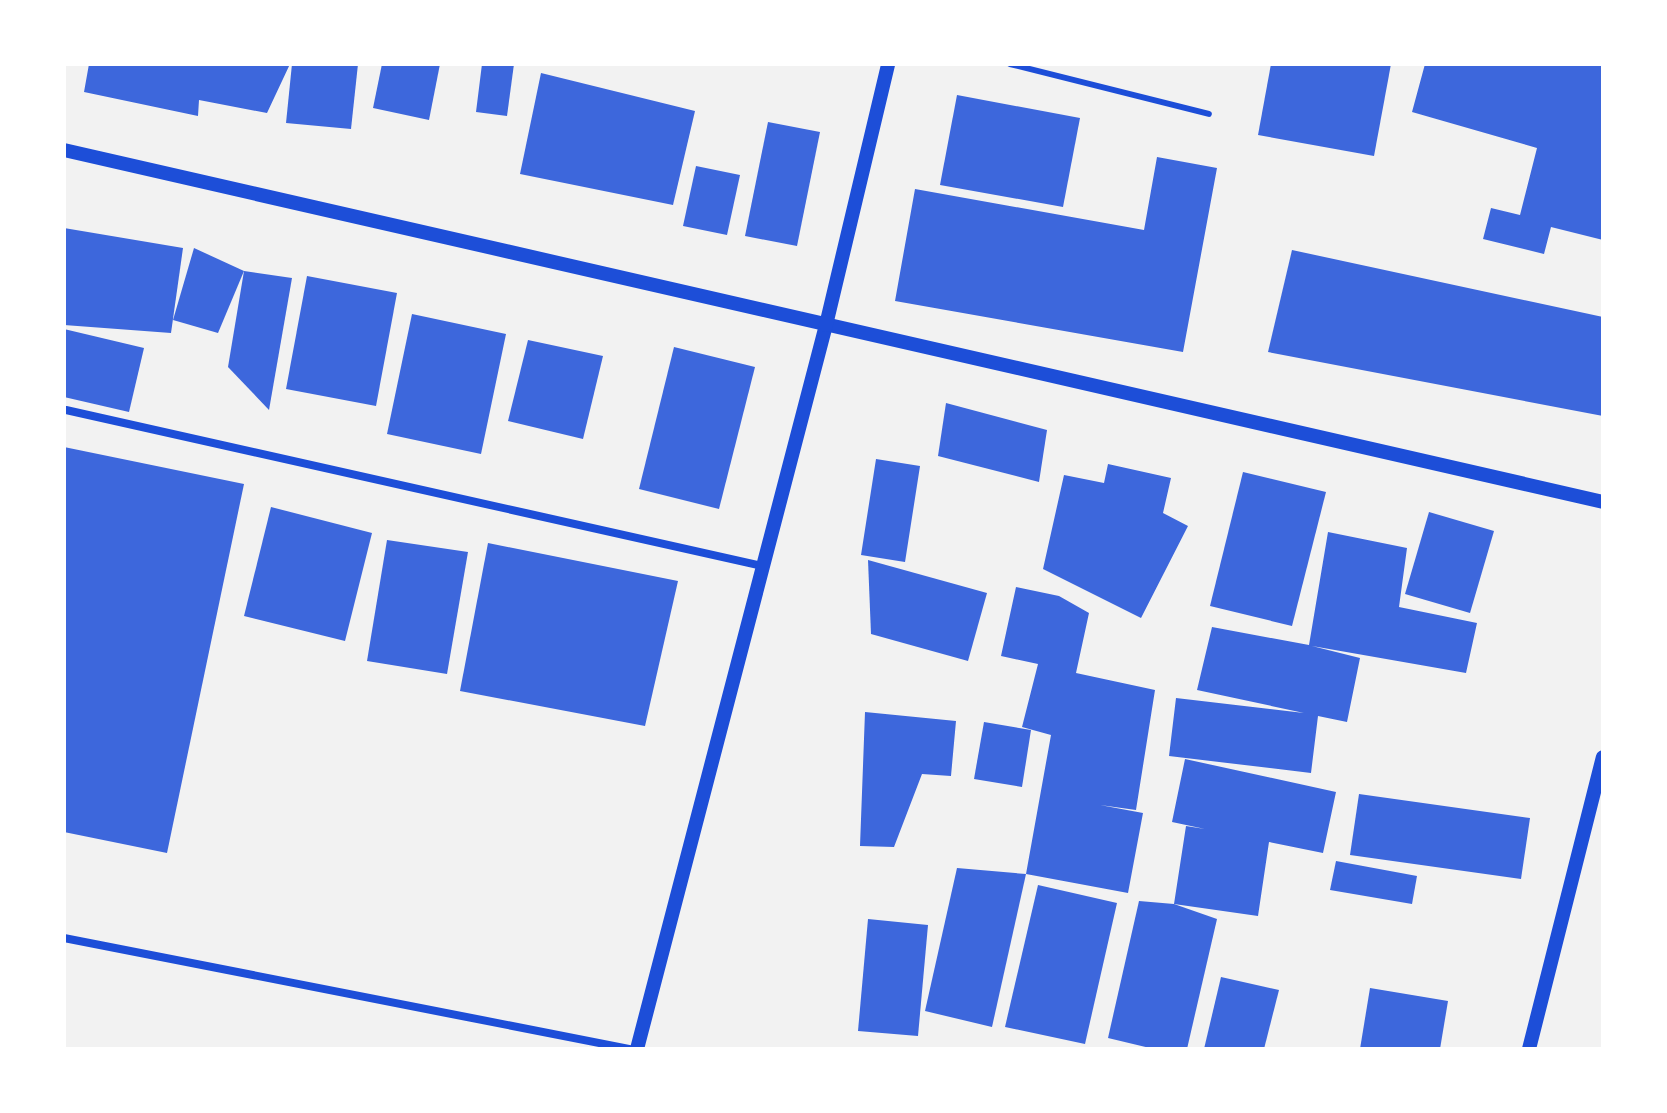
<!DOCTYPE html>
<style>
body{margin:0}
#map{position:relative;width:1667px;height:1113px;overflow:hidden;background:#f2f2f2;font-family:"Source Sans 3",sans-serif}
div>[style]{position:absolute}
.building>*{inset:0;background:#3d67dc}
.service>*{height:6px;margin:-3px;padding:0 3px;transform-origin:3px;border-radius:3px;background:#1d4ed8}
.minor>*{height:8px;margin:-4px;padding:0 4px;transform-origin:4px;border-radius:4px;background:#1d4ed8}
.tertiary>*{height:14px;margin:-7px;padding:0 7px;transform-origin:7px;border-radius:7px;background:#1d4ed8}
span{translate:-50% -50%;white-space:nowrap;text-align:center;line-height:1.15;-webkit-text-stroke:8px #fff;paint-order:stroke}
.frame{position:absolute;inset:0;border:66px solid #fff;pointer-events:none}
</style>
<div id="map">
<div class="building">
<div style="clip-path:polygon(89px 64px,290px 64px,267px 113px,199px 100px,198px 116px,84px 92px)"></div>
<div style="clip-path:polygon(292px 64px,358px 64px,351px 129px,286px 123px)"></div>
<div style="clip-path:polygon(382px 64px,440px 64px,429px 120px,373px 108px)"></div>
<div style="clip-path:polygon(482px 64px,514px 64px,507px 116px,476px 112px)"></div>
<div style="clip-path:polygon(1271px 64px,1391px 64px,1374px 156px,1258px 135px)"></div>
<div style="clip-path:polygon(1425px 64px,1603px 64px,1603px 240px,1551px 227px,1544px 254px,1483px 239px,1491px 208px,1520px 215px,1537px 148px,1412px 112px)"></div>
<div style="clip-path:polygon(541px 73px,695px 111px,673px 205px,520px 174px)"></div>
<div style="clip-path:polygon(957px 95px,1080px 118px,1063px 207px,940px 185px)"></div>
<div style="clip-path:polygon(768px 122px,820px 132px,797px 246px,745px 236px)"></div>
<div style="clip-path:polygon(1157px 157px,1217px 168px,1183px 352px,895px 301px,915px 189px,1144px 230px)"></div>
<div style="clip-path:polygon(696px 166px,740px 175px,727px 235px,683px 226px)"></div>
<div style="clip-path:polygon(64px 228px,183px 248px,171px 333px,64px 325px)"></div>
<div style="clip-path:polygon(194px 248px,244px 271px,218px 333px,173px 320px)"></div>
<div style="clip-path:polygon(1292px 250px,1603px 317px,1603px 416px,1268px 352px)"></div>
<div style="clip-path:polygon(244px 271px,292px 278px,269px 410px,228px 367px)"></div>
<div style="clip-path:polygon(307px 276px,397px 293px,376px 406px,286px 389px)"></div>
<div style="clip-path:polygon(412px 314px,506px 334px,481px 454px,387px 434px)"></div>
<div style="clip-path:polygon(64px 329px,144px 348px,129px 412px,64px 397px)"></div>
<div style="clip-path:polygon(528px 340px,603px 356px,583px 439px,508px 421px)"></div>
<div style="clip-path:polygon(674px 347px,755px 367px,719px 509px,639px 489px)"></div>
<div style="clip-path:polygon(946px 403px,1047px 430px,1039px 482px,938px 456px)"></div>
<div style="clip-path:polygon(64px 447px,244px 484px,167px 853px,64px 832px)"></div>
<div style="clip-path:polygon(876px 459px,920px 466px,905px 562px,861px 555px)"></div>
<div style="clip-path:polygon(1108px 464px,1171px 478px,1163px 513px,1188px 526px,1141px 618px,1043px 569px,1064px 475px,1104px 483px)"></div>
<div style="clip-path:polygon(1243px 472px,1326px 492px,1292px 626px,1210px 606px)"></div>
<div style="clip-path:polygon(271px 507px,372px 533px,345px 641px,244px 616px)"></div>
<div style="clip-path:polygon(1429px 512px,1494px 531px,1470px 613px,1405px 594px)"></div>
<div style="clip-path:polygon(1328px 532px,1407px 548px,1399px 607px,1477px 623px,1466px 673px,1312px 646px,1360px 658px,1347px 722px,1318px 716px,1311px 773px,1169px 756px,1176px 698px,1304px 713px,1197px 690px,1212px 627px,1309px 645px)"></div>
<div style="clip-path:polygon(387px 540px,468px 552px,447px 674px,367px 661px)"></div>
<div style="clip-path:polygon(488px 543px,678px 581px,645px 726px,460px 691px)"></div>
<div style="clip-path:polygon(868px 560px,987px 593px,968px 661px,871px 634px)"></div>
<div style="clip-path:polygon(1016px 587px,1059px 596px,1089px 613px,1076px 673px,1155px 690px,1136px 810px,1100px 805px,1143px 813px,1128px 893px,1026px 874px,1051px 735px,1022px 727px,1038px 664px,1001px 656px)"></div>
<div style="clip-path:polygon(865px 712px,956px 721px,951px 776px,922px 774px,894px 847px,860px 846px)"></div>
<div style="clip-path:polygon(984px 722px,1031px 730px,1022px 787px,974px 779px)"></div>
<div style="clip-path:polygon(1185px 759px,1336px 792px,1323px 853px,1269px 842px,1258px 916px,1174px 904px,1186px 826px,1205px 829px,1172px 822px)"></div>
<div style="clip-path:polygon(1359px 794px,1530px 818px,1521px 879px,1350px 855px)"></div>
<div style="clip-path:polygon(1336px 861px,1417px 876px,1412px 904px,1330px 890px)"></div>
<div style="clip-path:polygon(957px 868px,1026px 874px,992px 1027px,925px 1011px)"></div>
<div style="clip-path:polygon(1038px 885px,1117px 903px,1085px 1044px,1005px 1027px)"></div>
<div style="clip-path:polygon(1139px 901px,1174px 904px,1217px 919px,1187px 1049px,1154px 1049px,1108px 1038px)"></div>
<div style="clip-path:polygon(868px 919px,928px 925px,918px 1036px,858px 1031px)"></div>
<div style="clip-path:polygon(1221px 977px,1279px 990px,1264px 1049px,1204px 1049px)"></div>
<div style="clip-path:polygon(1370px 988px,1448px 1001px,1440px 1049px,1360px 1049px)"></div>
</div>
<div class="service">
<div style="left:1010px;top:64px;width:205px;rotate:14.1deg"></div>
</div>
<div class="minor">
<div style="left:66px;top:410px;width:713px;rotate:12.63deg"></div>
<div style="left:64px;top:938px;width:577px;rotate:11.1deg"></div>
</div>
<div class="tertiary">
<div style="left:64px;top:150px;width:1579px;rotate:12.88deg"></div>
<div style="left:637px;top:1049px;width:748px;rotate:-75.37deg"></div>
<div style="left:826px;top:325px;width:268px;rotate:-76.6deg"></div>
<div style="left:1529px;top:1049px;width:301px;rotate:-75.8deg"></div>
</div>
<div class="frame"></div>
</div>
